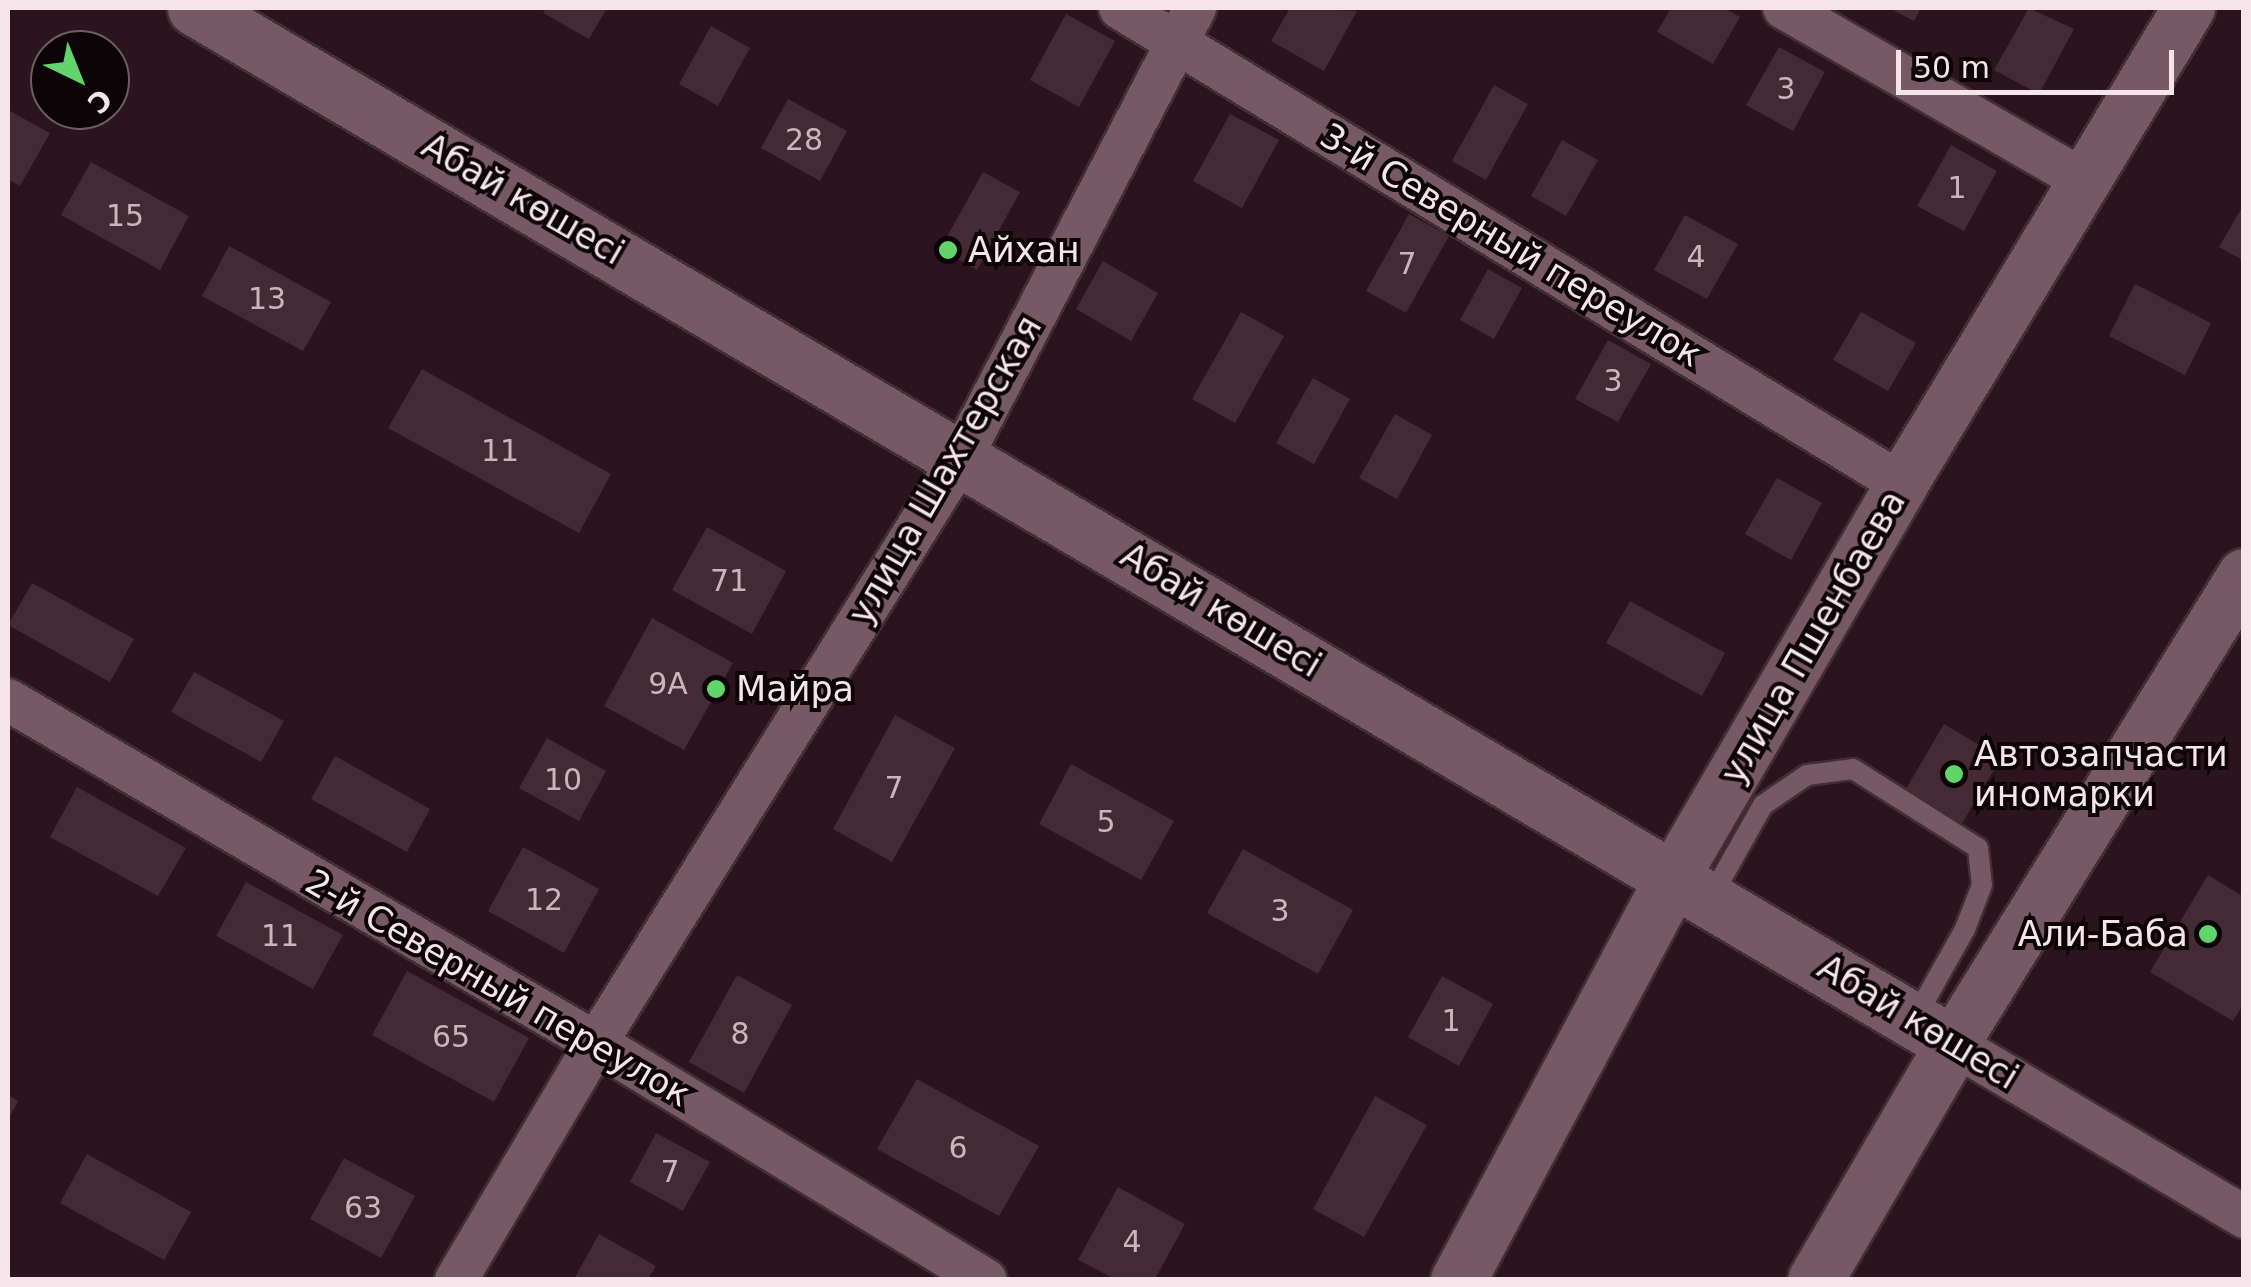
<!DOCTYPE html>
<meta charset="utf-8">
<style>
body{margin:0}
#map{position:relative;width:2251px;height:1287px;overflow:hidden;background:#2b141d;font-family:"DejaVu Sans",sans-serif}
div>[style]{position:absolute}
.building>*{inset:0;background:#442a34}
.roads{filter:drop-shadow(2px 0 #402f35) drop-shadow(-2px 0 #402f35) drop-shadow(0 2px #402f35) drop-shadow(0 -2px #402f35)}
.service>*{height:20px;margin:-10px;padding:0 10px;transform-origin:10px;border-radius:10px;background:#765964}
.minor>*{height:42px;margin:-21px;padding:0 21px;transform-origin:21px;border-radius:21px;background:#765964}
.tertiary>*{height:52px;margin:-26px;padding:0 26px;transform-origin:26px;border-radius:26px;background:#765964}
.secondary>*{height:55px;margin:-27.5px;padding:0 27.5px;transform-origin:27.5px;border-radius:27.5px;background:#765964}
.dots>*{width:28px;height:28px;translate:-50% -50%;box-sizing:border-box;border:5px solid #0d0407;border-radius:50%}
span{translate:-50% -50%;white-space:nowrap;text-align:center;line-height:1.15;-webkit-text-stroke:8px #0d0407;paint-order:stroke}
.number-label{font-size:30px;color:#c9b6bc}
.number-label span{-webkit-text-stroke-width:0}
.street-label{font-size:35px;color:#f5e4ea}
.poi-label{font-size:35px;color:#f5e4ea}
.left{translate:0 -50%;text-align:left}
.right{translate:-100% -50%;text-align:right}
.frame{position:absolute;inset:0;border:10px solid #f5e4ea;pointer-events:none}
.north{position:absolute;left:30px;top:30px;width:100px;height:100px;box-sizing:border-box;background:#0d0407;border:2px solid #6a5e62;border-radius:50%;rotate:137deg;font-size:28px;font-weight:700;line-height:40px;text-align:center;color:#f5e4ea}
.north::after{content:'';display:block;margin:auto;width:35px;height:45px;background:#61d56a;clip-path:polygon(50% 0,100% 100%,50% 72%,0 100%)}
.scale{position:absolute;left:1896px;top:50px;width:278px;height:45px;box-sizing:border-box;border:5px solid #f5e4ea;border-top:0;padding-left:12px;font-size:30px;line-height:35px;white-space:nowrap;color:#f5e4ea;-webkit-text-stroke:8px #0d0407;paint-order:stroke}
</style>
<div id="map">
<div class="building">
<div style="clip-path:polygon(546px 8px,607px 8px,589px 39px,543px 13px)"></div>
<div style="clip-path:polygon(1290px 8px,1357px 11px,1324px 71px,1271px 41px)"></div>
<div style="clip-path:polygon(1671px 8px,1724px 8px,1740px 17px,1713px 64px,1657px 32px)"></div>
<div style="clip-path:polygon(1889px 8px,1921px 8px,1914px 21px)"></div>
<div style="clip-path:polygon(2029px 8px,2074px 29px,2039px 94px,1994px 70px)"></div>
<div style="clip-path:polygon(1066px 14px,1115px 41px,1079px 107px,1030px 80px)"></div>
<div style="clip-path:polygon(711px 26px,750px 48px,718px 106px,679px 84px)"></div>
<div style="clip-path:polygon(1779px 47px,1825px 72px,1793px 131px,1746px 105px)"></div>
<div style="clip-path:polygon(1494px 85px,1528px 104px,1486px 180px,1452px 161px)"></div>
<div style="clip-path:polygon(788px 99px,847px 131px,820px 181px,761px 148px)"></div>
<div style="clip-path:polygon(8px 110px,50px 133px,20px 186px,8px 179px)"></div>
<div style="clip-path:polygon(1230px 114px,1279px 140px,1242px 208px,1193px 181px)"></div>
<div style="clip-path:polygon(1562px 140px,1598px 160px,1566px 216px,1531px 196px)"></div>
<div style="clip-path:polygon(1951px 145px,1997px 171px,1964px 231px,1917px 206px)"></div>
<div style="clip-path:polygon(91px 162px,189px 216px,160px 270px,61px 215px)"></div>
<div style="clip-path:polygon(983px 172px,1020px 192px,977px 270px,940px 249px)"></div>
<div style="clip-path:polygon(2244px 204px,2244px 261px,2219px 247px)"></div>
<div style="clip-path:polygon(1409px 214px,1449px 236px,1406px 313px,1366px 291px)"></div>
<div style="clip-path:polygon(1685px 215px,1738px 244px,1707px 299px,1654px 270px)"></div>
<div style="clip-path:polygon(229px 246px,331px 302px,303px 351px,202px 296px)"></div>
<div style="clip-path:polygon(1103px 261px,1158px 293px,1131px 341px,1076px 309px)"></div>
<div style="clip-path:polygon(1488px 269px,1522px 288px,1494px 339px,1460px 320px)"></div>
<div style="clip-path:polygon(2135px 284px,2211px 323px,2185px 375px,2109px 336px)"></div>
<div style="clip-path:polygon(1241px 312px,1284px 336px,1235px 423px,1192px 399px)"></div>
<div style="clip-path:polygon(1861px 312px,1916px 343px,1888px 391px,1833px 360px)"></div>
<div style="clip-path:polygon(1608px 340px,1651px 364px,1618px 422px,1575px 399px)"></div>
<div style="clip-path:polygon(422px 369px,611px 474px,579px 533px,388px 428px)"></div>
<div style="clip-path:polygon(1313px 378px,1350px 399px,1314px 464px,1276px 443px)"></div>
<div style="clip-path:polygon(1395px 414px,1432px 435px,1397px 499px,1359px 478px)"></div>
<div style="clip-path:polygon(1777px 478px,1822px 503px,1791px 560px,1745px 534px)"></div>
<div style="clip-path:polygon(707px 527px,786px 571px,752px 634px,672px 590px)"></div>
<div style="clip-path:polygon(32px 583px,134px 639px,110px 682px,8px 625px)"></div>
<div style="clip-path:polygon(1630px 601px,1725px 653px,1702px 696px,1606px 643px)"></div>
<div style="clip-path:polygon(652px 618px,733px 663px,684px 750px,604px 706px)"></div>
<div style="clip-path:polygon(194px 672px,284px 721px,261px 762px,171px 712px)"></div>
<div style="clip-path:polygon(895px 715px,955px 748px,892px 862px,833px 829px)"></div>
<div style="clip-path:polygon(1944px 724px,2001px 758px,1961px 825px,1904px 792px)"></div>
<div style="clip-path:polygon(547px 738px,606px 771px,579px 821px,519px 788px)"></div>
<div style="clip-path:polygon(335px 756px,430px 809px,407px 852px,311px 799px)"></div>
<div style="clip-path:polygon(1071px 764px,1174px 821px,1141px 880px,1039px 824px)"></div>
<div style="clip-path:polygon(77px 787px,186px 848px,158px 896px,50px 837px)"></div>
<div style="clip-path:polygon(523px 847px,599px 889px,564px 953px,488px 911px)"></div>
<div style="clip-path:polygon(1243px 849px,1353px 910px,1318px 974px,1207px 913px)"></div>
<div style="clip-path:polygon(2208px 875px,2244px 897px,2244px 1003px,2233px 1021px,2150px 972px)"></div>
<div style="clip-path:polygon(246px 882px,343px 935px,313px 989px,216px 936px)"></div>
<div style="clip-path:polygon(407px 971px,529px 1038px,494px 1102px,372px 1035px)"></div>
<div style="clip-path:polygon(737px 975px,792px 1005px,744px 1093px,689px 1062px)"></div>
<div style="clip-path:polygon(1442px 976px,1493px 1004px,1459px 1066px,1408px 1037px)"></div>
<div style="clip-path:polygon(917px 1079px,1039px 1146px,999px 1216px,877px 1149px)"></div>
<div style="clip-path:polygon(8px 1095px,18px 1101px,8px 1120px)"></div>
<div style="clip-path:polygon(1375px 1096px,1427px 1125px,1364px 1237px,1313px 1209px)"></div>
<div style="clip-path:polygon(656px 1133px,710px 1162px,683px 1211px,630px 1182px)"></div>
<div style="clip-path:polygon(87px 1154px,191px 1212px,164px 1260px,60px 1203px)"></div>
<div style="clip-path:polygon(344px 1158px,415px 1196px,381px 1258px,310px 1219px)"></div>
<div style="clip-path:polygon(1118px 1187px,1185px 1224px,1155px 1279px,1115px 1279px,1078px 1260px)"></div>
<div style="clip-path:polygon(599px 1234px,656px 1266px,648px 1279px,574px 1279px)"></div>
</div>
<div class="roads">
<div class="service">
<div style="left:1710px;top:899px;width:108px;rotate:-60.6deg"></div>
<div style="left:1763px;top:805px;width:53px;rotate:-34.3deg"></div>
<div style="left:1807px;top:775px;width:46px;rotate:-7.4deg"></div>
<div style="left:1853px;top:769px;width:148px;rotate:32.3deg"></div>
<div style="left:1978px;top:848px;width:37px;rotate:84deg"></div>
<div style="left:1982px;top:885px;width:47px;rotate:111.1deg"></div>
<div style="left:1965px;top:929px;width:102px;rotate:119.3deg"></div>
</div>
<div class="minor">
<div style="left:1120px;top:8px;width:915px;rotate:31.33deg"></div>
<div style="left:1784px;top:8px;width:345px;rotate:29.9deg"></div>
<div style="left:8px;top:700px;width:681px;rotate:30.26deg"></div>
<div style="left:596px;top:1043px;width:456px;rotate:31.3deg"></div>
<div style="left:1953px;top:1044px;width:339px;rotate:30.7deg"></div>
<div style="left:456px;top:1280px;width:275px;rotate:-59.4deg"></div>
<div style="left:596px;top:1043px;width:692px;rotate:-58.06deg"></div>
<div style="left:962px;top:456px;width:505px;rotate:-62.52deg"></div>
</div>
<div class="tertiary">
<div style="left:1673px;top:878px;width:456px;rotate:-59.8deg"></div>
<div style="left:1902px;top:484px;width:556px;rotate:-58.91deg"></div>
<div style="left:1953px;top:1044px;width:552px;rotate:-58.18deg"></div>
</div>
<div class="secondary">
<div style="left:195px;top:8px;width:2041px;rotate:30.51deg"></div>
<div style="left:1953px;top:1044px;width:273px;rotate:120.3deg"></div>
<div style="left:1458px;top:1280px;width:456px;rotate:-61.9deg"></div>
</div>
</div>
<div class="dots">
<div style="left:948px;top:250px;background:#61d56a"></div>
<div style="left:716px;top:689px;background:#61d56a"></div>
<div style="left:1954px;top:774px;background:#61d56a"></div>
<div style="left:2208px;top:934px;background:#61d56a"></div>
</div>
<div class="number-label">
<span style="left:1786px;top:89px">3</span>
<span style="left:804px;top:140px">28</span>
<span style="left:1957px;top:188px">1</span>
<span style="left:125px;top:216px">15</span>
<span style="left:1696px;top:257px">4</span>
<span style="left:1407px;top:264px">7</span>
<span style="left:267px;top:299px">13</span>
<span style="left:1613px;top:381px">3</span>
<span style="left:500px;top:451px">11</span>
<span style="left:729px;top:581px">71</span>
<span style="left:668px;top:684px">9А</span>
<span style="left:563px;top:780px">10</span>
<span style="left:894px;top:788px">7</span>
<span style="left:1106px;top:822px">5</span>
<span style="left:544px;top:900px">12</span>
<span style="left:1280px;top:911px">3</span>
<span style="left:280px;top:936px">11</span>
<span style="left:1451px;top:1021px">1</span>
<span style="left:740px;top:1034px">8</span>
<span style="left:451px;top:1037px">65</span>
<span style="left:958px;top:1148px">6</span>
<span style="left:670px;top:1172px">7</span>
<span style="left:363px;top:1208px">63</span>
<span style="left:1132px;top:1242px">4</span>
</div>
<div class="street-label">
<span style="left:523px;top:199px;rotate:30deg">Абай көшесі</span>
<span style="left:1511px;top:245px;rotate:31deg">3-й Северный переулок</span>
<span style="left:945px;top:470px;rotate:-60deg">улица Шахтерская</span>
<span style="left:1221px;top:610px;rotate:31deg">Абай көшесі</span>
<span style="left:1813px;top:637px;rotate:-60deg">улица Пшенбаева</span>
<span style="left:498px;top:988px;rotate:30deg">2-й Северный переулок</span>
<span style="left:1918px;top:1022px;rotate:31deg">Абай көшесі</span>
</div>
<div class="poi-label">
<span class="left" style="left:968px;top:250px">Айхан</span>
<span class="left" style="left:736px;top:689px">Майра</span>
<span class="left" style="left:1974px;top:774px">Автозапчасти<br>иномарки</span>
<span class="right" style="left:2188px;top:934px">Али-Баба</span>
</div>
<div class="frame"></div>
<div class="north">С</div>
<div class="scale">50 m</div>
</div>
